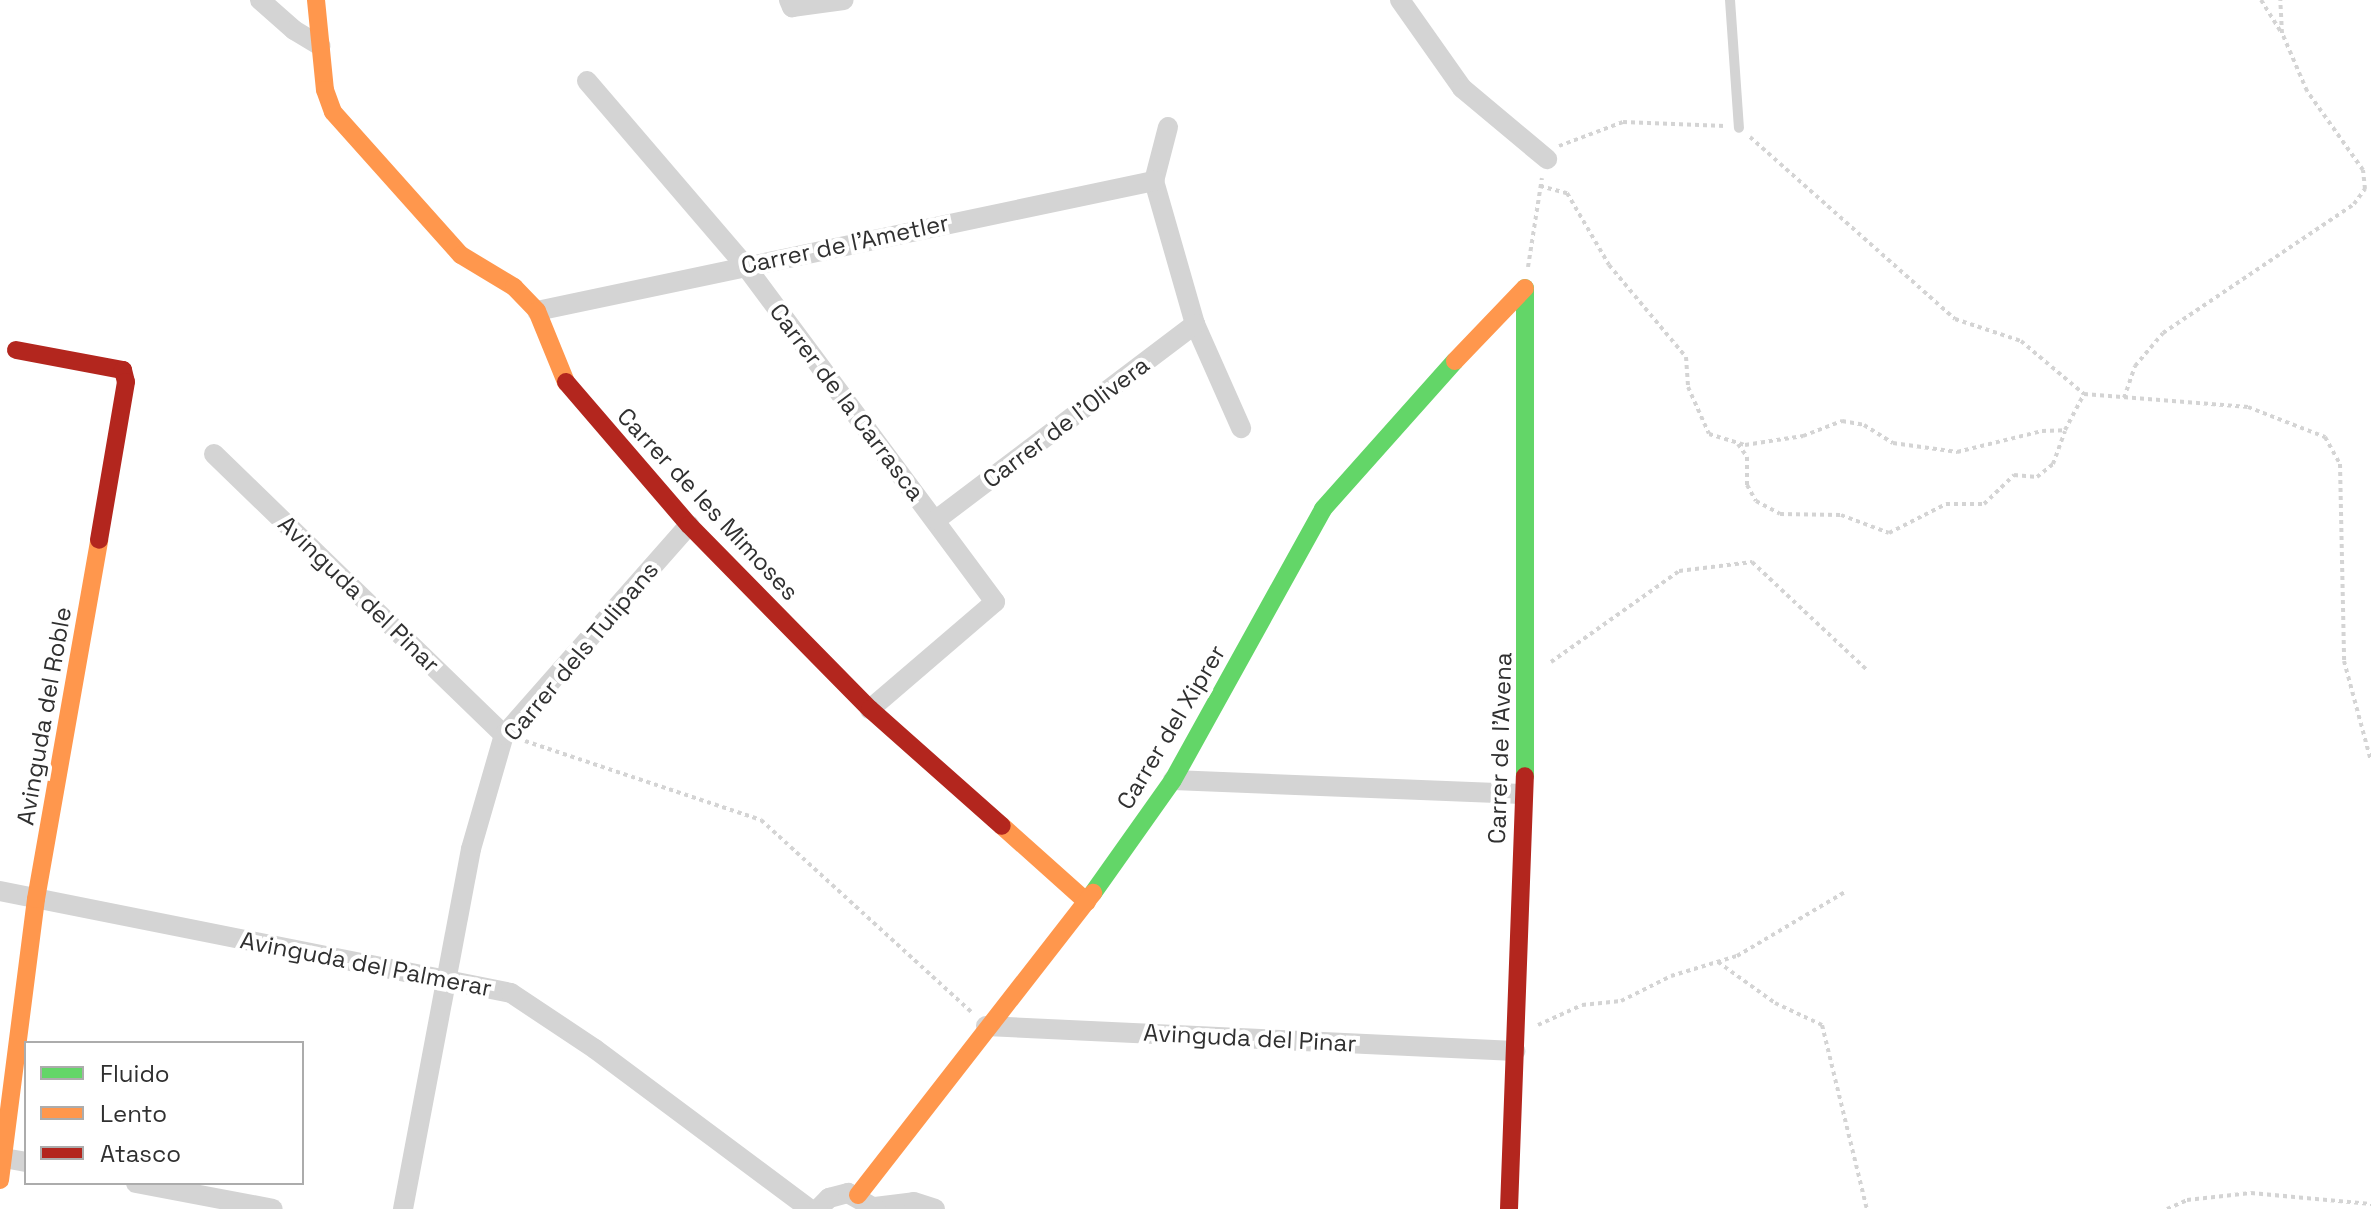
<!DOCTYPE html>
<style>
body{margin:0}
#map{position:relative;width:2371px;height:1209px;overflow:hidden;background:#fff;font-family:"Space Grotesk",sans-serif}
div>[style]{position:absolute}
.path>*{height:4px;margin-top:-2px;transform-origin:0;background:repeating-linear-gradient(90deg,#d4d4d4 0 4px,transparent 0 8px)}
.lane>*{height:10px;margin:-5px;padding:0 5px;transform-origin:5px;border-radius:5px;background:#d4d4d4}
.street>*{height:20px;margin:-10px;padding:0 10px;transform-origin:10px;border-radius:10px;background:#d4d4d4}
.fast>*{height:18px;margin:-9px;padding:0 9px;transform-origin:9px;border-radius:9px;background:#63d668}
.slow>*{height:18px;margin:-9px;padding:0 9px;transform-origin:9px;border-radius:9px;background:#ff974d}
.jam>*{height:18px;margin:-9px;padding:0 9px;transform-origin:9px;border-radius:9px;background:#b3261e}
span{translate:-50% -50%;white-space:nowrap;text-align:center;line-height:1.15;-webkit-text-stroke:8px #fff;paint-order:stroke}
.street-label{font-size:24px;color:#303030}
.legend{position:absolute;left:24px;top:1041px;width:280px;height:144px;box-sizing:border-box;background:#fff;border:2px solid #acacac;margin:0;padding:10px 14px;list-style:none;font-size:24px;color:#303030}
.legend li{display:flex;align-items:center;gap:16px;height:40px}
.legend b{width:40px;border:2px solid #acacac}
</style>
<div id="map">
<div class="path">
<div style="left:2261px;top:0;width:38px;rotate:58deg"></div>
<div style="left:1750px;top:137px;width:274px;rotate:41.6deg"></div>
<div style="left:1955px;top:319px;width:70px;rotate:18.4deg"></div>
<div style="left:2021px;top:341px;width:82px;rotate:40.1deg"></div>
<div style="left:2084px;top:394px;width:165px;rotate:4.5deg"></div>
<div style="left:2248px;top:407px;width:83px;rotate:21.3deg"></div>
<div style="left:2325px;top:437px;width:31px;rotate:61deg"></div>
<div style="left:2340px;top:464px;width:197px;rotate:88.8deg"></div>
<div style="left:2344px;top:661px;width:104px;rotate:74.9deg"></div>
<div style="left:1559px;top:146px;width:68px;rotate:-20.6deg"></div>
<div style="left:1623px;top:122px;width:102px;rotate:2.2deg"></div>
<div style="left:1540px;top:186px;width:28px;rotate:15deg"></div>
<div style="left:1567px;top:193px;width:83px;rotate:59.7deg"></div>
<div style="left:1609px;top:265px;width:120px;rotate:50.1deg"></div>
<div style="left:1686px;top:357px;width:30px;rotate:86deg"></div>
<div style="left:1688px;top:387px;width:51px;rotate:65.9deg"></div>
<div style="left:1709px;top:434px;width:38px;rotate:17deg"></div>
<div style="left:1745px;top:445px;width:59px;rotate:-8.8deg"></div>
<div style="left:1803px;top:436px;width:42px;rotate:-21deg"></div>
<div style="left:1842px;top:421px;width:22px;rotate:10deg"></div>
<div style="left:1864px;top:425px;width:34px;rotate:32deg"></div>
<div style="left:1893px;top:443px;width:65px;rotate:8deg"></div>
<div style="left:1957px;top:452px;width:88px;rotate:-13.9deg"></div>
<div style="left:2042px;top:431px;width:23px;rotate:-2deg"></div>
<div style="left:2065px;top:430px;width:41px;rotate:-62.2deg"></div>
<div style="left:1528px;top:267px;width:90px;rotate:-81.1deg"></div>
<div style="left:2124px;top:398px;width:34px;rotate:-71deg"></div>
<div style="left:2135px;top:366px;width:43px;rotate:-49.7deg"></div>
<div style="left:2163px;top:333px;width:230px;rotate:-34deg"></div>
<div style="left:2354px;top:204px;width:19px;rotate:-54deg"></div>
<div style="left:2365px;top:189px;width:19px;rotate:-96deg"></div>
<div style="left:2363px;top:170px;width:97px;rotate:-125.3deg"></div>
<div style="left:2307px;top:91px;width:63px;rotate:-113.3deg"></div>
<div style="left:2282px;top:33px;width:33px;rotate:-93deg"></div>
<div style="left:1738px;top:444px;width:16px;rotate:55deg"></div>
<div style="left:1747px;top:457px;width:28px;rotate:90deg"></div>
<div style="left:1747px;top:485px;width:18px;rotate:61deg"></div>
<div style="left:1756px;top:501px;width:27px;rotate:28deg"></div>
<div style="left:1780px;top:514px;width:61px;rotate:0.9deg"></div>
<div style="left:1841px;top:515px;width:51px;rotate:20.6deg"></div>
<div style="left:1889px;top:533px;width:64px;rotate:-27deg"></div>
<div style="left:1946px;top:504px;width:38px"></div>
<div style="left:1984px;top:504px;width:42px;rotate:-44deg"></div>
<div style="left:2014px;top:475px;width:23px;rotate:5deg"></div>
<div style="left:2037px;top:477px;width:21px;rotate:-39deg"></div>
<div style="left:2053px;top:464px;width:35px;rotate:-70deg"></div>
<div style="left:1551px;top:662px;width:157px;rotate:-35.4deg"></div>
<div style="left:1679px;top:571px;width:74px;rotate:-7deg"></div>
<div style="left:1752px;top:562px;width:159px;rotate:43.2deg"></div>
<div style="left:525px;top:741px;width:249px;rotate:18.5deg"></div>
<div style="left:761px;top:820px;width:286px;rotate:42.4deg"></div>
<div style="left:1718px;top:962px;width:70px;rotate:35.7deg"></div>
<div style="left:1775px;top:1003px;width:52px;rotate:25.1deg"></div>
<div style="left:1822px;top:1025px;width:189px;rotate:76.3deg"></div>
<div style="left:1538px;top:1025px;width:48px;rotate:-24.4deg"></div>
<div style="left:1582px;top:1005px;width:39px;rotate:-6deg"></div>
<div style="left:1621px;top:1001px;width:56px;rotate:-26.6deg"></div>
<div style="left:1671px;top:976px;width:69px;rotate:-16.9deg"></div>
<div style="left:1737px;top:956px;width:126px;rotate:-30.7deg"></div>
<div style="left:2167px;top:1209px;width:22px;rotate:-24deg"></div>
<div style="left:2187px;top:1200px;width:64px;rotate:-6.2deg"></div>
<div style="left:2251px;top:1193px;width:121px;rotate:5.2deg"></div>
</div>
<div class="lane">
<div style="left:1730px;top:0;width:128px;rotate:86deg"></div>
</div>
<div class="street">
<div style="left:260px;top:0;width:45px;rotate:41.4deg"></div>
<div style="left:294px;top:30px;width:31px;rotate:31deg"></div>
<div style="left:789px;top:0;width:8px;rotate:67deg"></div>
<div style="left:792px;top:7px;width:52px;rotate:-7.7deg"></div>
<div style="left:1400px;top:0;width:108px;rotate:54.8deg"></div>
<div style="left:1462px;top:88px;width:111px;rotate:39.9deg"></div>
<div style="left:587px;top:81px;width:241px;rotate:49.4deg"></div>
<div style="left:744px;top:264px;width:421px;rotate:53.4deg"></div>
<div style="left:995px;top:602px;width:165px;rotate:139.4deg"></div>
<div style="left:1168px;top:127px;width:56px;rotate:104.5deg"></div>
<div style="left:1154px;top:181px;width:149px;rotate:74deg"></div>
<div style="left:1195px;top:324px;width:114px;rotate:66.1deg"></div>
<div style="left:537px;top:311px;width:631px;rotate:-11.9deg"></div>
<div style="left:214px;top:454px;width:404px;rotate:44.1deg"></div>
<div style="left:936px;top:520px;width:325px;rotate:-37.1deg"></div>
<div style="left:1173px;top:780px;width:349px;rotate:2.3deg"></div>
<div style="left:0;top:891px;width:521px;rotate:11.29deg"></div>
<div style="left:511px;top:993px;width:101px;rotate:33.7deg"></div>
<div style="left:595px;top:1049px;width:268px;rotate:36.7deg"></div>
<div style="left:986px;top:1026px;width:530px;rotate:2.71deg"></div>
<div style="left:4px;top:1158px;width:22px;rotate:10deg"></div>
<div style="left:136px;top:1183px;width:139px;rotate:10.7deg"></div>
<div style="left:875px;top:1207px;width:39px;rotate:-7deg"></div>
<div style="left:914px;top:1202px;width:22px;rotate:18deg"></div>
<div style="left:403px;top:1209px;width:366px;rotate:-79.3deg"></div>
<div style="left:471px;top:849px;width:119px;rotate:-73.9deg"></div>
<div style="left:504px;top:735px;width:280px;rotate:-48.6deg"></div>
<div style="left:818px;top:1209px;width:16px;rotate:-45deg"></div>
<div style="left:829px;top:1198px;width:20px;rotate:-15deg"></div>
<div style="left:848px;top:1193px;width:32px;rotate:30deg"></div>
</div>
<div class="fast">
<div style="left:1525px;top:776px;width:488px;rotate:-90deg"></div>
<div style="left:1093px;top:893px;width:138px;rotate:-54.7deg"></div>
<div style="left:1173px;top:780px;width:310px;rotate:-61deg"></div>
<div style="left:1323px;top:509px;width:198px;rotate:-48.3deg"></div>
</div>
<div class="slow">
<div style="left:316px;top:0;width:90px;rotate:84.3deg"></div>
<div style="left:325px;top:90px;width:23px;rotate:70deg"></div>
<div style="left:333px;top:112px;width:192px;rotate:48.2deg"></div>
<div style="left:461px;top:255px;width:62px;rotate:31.1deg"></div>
<div style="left:514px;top:287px;width:33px;rotate:46deg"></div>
<div style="left:537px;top:311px;width:77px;rotate:67.8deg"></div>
<div style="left:1455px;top:361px;width:101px;rotate:-46.2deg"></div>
<div style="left:1002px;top:826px;width:114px;rotate:41.8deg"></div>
<div style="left:0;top:1180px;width:283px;rotate:-82.7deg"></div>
<div style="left:36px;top:899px;width:364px;rotate:-80deg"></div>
<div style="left:858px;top:1195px;width:383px;rotate:-52.1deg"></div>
</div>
<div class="jam">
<div style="left:16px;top:350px;width:109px;rotate:10.6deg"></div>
<div style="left:123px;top:370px;width:12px;rotate:76deg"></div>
<div style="left:126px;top:382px;width:160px;rotate:99.7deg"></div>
<div style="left:566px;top:382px;width:189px;rotate:49.3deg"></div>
<div style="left:689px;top:525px;width:258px;rotate:45.5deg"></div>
<div style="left:870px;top:709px;width:176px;rotate:41.6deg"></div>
<div style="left:1509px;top:1209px;width:433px;rotate:-87.9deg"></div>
</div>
<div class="street-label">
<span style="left:845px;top:244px;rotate:-12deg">Carrer de l'Ametler</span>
<span style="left:847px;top:402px;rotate:53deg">Carrer de la Carrasca</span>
<span style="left:1066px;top:422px;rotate:-37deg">Carrer de l'Olivera</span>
<span style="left:708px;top:504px;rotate:47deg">Carrer de les Mimoses</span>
<span style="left:359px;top:594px;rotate:44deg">Avinguda del Pinar</span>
<span style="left:581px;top:651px;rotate:-50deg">Carrer dels Tulipans</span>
<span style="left:44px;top:716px;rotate:-80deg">Avinguda del Roble</span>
<span style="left:1171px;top:727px;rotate:-59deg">Carrer del Xiprer</span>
<span style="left:1500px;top:748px;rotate:-88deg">Carrer de l'Avena</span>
<span style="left:366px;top:964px;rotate:11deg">Avinguda del Palmerar</span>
<span style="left:1250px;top:1038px;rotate:3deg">Avinguda del Pinar</span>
</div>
<ul class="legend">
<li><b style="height:10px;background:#63d668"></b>Fluido</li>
<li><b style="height:10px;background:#ff974d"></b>Lento</li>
<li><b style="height:10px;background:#b3261e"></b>Atasco</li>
</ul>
</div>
